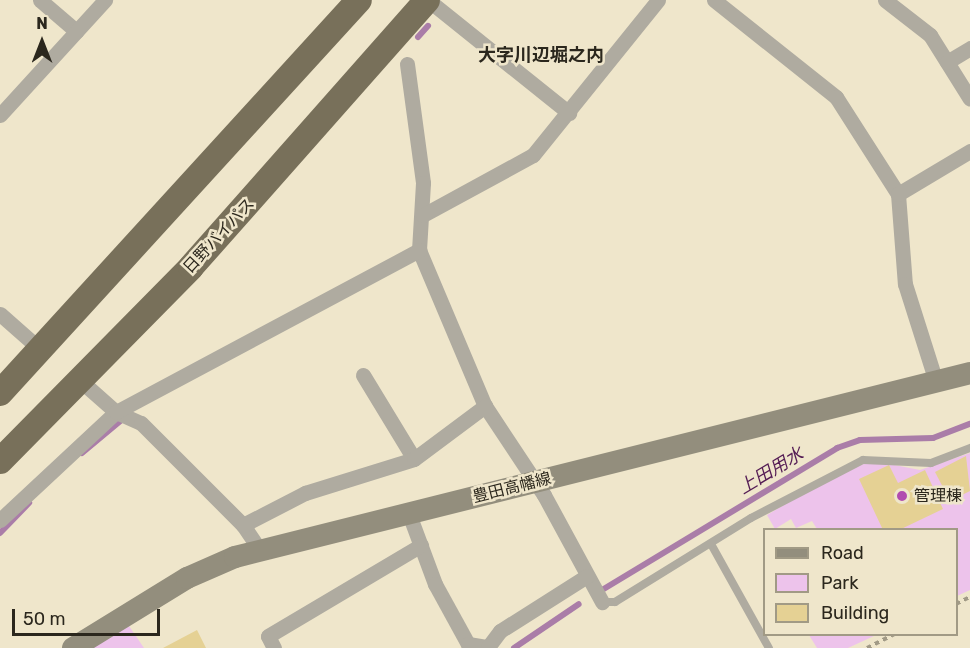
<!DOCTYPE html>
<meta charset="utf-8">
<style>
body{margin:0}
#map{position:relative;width:970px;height:648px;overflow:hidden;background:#efe6cb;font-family:Rubik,"Noto Sans JP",sans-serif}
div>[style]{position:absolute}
.green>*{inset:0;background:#edc3eb}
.stream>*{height:6px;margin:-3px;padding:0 3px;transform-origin:3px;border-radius:3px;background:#aa7da8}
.building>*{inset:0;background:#e5d194}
.path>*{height:4px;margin-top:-2px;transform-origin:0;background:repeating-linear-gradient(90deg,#a19a86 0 4.5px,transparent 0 9px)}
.service>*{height:8px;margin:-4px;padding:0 4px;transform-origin:4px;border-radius:4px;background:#afaba0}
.minor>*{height:15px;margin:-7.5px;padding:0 7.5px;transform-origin:7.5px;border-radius:7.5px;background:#afaba0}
.secondary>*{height:22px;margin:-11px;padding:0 11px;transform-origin:11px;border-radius:11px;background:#938e7d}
.trunk>*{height:26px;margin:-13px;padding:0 13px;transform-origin:13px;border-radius:13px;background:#78705a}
.dots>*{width:16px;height:16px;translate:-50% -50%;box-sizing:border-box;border:3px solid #efe6cb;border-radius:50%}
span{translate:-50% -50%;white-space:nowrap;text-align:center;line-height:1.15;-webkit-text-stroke:5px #efe6cb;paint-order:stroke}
.street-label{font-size:16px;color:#2b271d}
.poi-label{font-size:16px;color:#2b271d}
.left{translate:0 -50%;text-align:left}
.neighbourhood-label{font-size:18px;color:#2b271d;font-weight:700}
.water-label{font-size:18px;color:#541c54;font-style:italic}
.legend{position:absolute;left:763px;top:528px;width:195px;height:108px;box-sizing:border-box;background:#efe6cb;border:2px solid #a19a85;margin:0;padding:8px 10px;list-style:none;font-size:18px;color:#2b271d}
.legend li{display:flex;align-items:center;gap:12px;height:30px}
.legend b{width:30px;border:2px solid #a19a85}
.north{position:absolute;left:12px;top:12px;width:60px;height:60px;-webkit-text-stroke:4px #efe6cb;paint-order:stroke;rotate:0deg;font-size:16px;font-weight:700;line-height:24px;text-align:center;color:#2b271d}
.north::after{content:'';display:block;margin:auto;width:21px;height:27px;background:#2b271d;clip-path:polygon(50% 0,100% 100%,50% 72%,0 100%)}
.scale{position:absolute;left:12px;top:609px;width:148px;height:27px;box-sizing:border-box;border:3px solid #2b271d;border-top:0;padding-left:8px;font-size:18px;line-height:21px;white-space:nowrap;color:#2b271d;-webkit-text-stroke:4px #efe6cb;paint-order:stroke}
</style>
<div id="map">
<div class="green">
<div style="clip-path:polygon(970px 453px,970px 590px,957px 596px,956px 530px,817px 529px,812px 521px,796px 528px,791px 519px,775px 529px,767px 515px,850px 466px,879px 462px,920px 470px)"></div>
<div style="clip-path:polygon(129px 626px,144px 648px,91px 648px)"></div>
<div style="clip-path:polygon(809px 635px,808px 635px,876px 635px,848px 648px,817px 648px)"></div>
</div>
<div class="stream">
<div style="left:418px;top:37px;width:15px;rotate:-48deg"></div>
<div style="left:82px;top:453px;width:55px;rotate:-39.8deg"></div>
<div style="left:0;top:533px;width:42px;rotate:-46deg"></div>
<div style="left:602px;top:590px;width:275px;rotate:-31.1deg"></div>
<div style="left:837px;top:448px;width:24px;rotate:-19deg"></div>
<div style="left:860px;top:440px;width:73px;rotate:-1.6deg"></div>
<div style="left:933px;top:438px;width:40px;rotate:-21deg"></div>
<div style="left:514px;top:648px;width:78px;rotate:-34.1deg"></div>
</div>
<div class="building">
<div style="clip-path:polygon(966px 456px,970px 491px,950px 501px,935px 472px)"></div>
<div style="clip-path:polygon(889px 465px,898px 483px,925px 470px,943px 509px,899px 530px,883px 530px,859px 479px)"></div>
<div style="clip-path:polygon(197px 630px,206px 648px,163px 648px)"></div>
</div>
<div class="path">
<div style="left:956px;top:604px;width:16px;rotate:-27deg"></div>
<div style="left:867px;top:648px;width:30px;rotate:-27deg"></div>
</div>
<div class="service">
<div style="left:711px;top:544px;width:119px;rotate:60.9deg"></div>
<div style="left:602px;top:602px;width:13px"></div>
<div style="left:615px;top:602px;width:160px;rotate:-31.7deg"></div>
<div style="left:751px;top:518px;width:126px;rotate:-27.4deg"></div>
<div style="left:863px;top:460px;width:68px;rotate:2.5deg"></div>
<div style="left:931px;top:463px;width:42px;rotate:-21deg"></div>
</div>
<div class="minor">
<div style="left:40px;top:0;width:48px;rotate:40.7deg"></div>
<div style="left:428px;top:0;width:181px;rotate:38.7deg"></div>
<div style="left:714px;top:0;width:156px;rotate:38.5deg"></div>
<div style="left:836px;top:97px;width:115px;rotate:57.4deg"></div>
<div style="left:898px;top:194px;width:90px;rotate:85.6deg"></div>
<div style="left:905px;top:284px;width:103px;rotate:72.4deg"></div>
<div style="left:885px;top:0;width:57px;rotate:37.9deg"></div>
<div style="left:930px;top:35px;width:75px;rotate:58deg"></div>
<div style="left:947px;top:62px;width:27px;rotate:-31deg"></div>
<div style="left:407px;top:64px;width:120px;rotate:82.3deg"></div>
<div style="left:423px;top:183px;width:67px;rotate:93.4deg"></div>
<div style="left:419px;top:250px;width:169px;rotate:67.1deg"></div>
<div style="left:485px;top:406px;width:107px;rotate:56.5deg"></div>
<div style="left:544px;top:495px;width:122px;rotate:61.5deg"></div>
<div style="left:0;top:115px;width:156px;rotate:-47.6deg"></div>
<div style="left:898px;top:194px;width:84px;rotate:-30.8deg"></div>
<div style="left:423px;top:215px;width:125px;rotate:-28.6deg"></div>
<div style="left:533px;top:155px;width:199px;rotate:-51.1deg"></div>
<div style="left:0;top:314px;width:55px;rotate:41.3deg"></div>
<div style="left:363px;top:375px;width:98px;rotate:58.7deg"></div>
<div style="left:82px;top:382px;width:45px;rotate:41.4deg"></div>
<div style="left:116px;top:412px;width:27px;rotate:24deg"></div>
<div style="left:141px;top:423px;width:144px;rotate:45deg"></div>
<div style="left:243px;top:525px;width:30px;rotate:56deg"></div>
<div style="left:409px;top:514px;width:75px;rotate:69.6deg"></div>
<div style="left:435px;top:584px;width:68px;rotate:61.2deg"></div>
<div style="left:468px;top:644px;width:20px;rotate:9deg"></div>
<div style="left:488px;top:647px;width:20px;rotate:-53deg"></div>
<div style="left:500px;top:631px;width:103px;rotate:-32.3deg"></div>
<div style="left:0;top:520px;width:158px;rotate:-43deg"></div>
<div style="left:116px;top:412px;width:344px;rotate:-28.1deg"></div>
<div style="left:243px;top:525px;width:70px;rotate:-27.3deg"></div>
<div style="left:305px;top:493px;width:114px;rotate:-17.3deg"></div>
<div style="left:414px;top:459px;width:89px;rotate:-36.7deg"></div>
<div style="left:274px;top:648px;width:13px;rotate:-117deg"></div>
<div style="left:268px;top:636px;width:178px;rotate:-30.7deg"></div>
</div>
<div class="secondary">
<div style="left:73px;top:648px;width:134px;rotate:-31.6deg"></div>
<div style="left:187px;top:578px;width:52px;rotate:-23.6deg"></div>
<div style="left:235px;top:557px;width:758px;rotate:-14.05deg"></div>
</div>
<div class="trunk">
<div style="left:0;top:393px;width:532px;rotate:-47.59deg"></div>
<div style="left:0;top:461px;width:272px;rotate:-45.4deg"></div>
<div style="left:191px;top:267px;width:356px;rotate:-48.5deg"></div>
</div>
<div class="dots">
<div style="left:902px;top:496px;background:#b14bb0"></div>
</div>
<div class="street-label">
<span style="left:219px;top:236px;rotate:-47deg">日野バイパス</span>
<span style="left:512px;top:488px;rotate:-14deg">豊田高幡線</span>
</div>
<div class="poi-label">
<span class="left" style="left:914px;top:496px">管理棟</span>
</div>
<div class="neighbourhood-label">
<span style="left:541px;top:55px">大字川辺堀之内</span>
</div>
<div class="water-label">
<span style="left:771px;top:471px;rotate:-31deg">上田用水</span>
</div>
<ul class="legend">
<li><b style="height:8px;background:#938e7d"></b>Road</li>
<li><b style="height:16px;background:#edc3eb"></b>Park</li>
<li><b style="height:16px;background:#e5d194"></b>Building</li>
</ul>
<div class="north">N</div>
<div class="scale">50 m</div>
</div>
